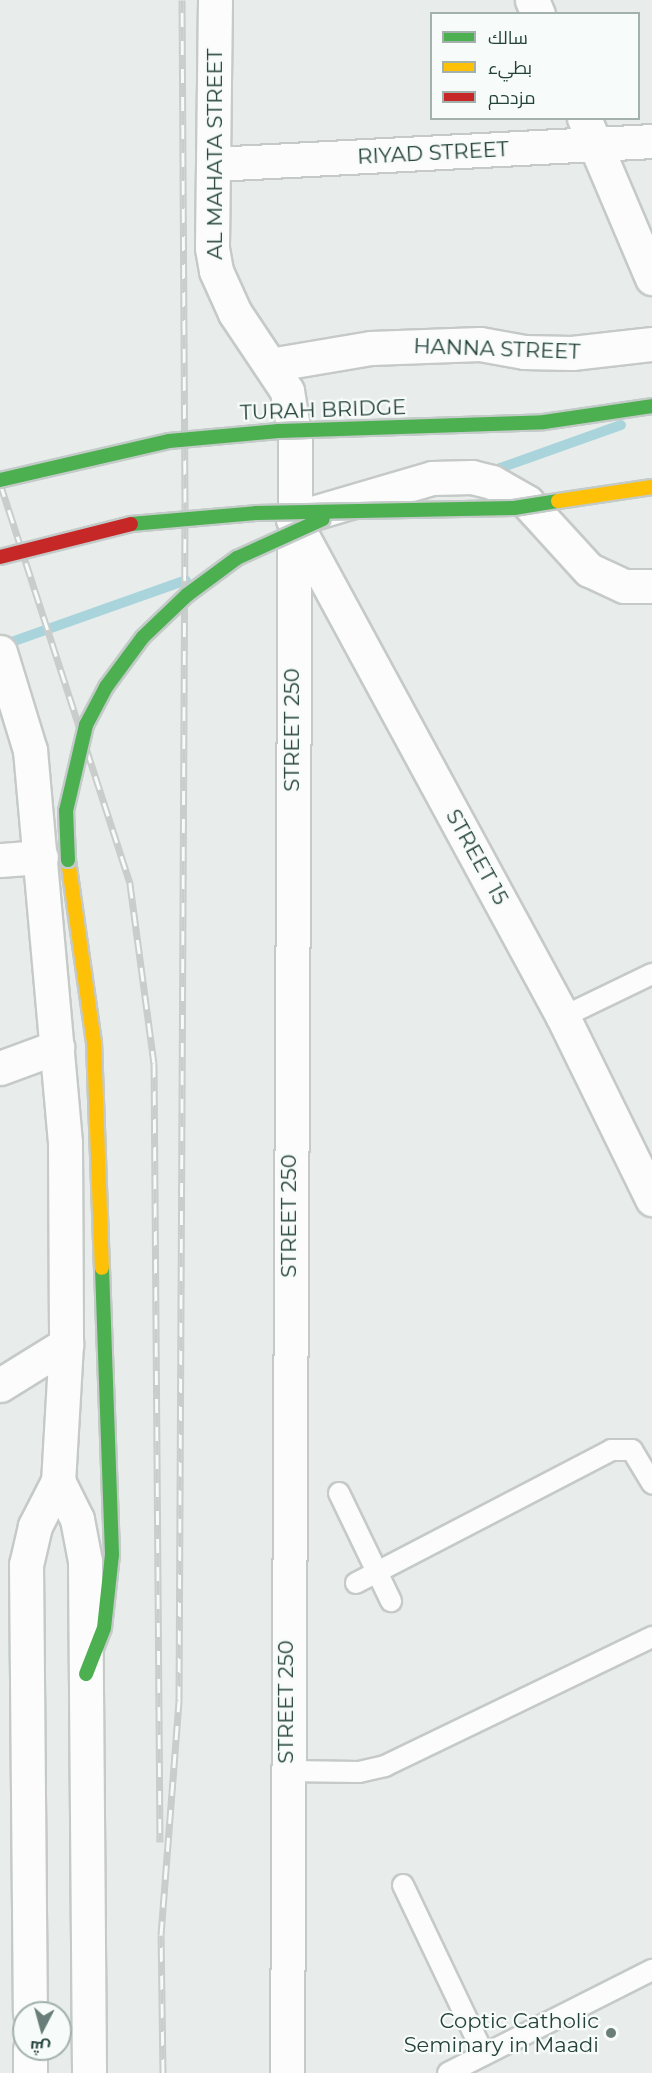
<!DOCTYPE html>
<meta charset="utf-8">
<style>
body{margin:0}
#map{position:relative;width:652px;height:2073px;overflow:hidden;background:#e8edeb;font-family:Montserrat,Cairo,sans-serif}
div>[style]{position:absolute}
.stream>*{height:10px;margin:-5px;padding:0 5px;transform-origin:5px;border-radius:5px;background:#a9d4db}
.roads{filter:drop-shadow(2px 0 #c5cac8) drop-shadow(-2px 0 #c5cac8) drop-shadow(0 2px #c5cac8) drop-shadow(0 -2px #c5cac8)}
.lane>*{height:20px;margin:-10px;padding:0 10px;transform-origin:10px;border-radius:10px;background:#fcfcfc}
.street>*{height:33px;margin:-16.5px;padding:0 16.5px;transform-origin:16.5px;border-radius:16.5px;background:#fcfcfc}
.fast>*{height:14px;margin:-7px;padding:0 7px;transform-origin:7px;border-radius:7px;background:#4caf50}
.slow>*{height:14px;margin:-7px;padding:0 7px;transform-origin:7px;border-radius:7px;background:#ffc107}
.rail>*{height:7px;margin-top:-3.5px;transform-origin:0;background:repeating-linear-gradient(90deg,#f7fbf9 0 14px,#c9cdcc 0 28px);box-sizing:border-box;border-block:2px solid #c9cdcc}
.bridges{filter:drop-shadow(2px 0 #c3cbc8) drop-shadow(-2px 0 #c3cbc8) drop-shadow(0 2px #c3cbc8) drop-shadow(0 -2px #c3cbc8)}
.fast-bridge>*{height:14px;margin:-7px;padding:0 7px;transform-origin:7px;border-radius:7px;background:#4caf50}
.slow-bridge>*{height:14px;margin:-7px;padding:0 7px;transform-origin:7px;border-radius:7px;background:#ffc107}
.jam-bridge>*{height:14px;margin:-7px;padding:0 7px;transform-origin:7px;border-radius:7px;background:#c62828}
.dots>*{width:16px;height:16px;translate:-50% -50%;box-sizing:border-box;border:3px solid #f7fbf9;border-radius:50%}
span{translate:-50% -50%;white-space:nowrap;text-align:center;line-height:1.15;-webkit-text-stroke:4.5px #f7fbf9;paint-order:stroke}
.street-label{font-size:21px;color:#24423a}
.poi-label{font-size:21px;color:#24423a}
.right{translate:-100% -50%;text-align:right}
.legend{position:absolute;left:430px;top:12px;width:210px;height:108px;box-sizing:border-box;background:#f7fbf9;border:2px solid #a3b1ad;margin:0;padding:8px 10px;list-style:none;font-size:18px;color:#24423a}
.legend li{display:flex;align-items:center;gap:12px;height:30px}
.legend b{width:30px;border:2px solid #a3b1ad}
.north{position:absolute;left:12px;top:2001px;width:60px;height:60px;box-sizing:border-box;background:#f7fbf9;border:2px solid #a3b1ad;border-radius:50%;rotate:186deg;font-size:16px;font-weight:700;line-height:24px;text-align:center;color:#24423a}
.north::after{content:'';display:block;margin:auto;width:21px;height:27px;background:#697e78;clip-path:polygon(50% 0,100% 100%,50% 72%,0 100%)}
</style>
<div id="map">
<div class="stream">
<div style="left:489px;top:472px;width:140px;rotate:-19.6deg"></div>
<div style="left:0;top:646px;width:197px;rotate:-19.5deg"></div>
</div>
<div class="roads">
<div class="lane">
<div style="left:563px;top:1017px;width:99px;rotate:-25.8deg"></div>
<div style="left:339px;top:1493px;width:120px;rotate:64.3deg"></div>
<div style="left:356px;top:1583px;width:288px;rotate:-27.5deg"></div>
<div style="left:611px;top:1450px;width:21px"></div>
<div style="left:632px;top:1450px;width:39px;rotate:59deg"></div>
<div style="left:286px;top:1771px;width:73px;rotate:0.8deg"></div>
<div style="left:359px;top:1772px;width:27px;rotate:-13deg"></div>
<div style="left:385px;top:1766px;width:297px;rotate:-25.8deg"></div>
<div style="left:403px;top:1885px;width:188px;rotate:64.5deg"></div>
<div style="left:448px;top:2073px;width:229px;rotate:-26.8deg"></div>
</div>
<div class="street">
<div style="left:215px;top:0;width:248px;rotate:90.7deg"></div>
<div style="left:212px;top:248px;width:23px;rotate:80deg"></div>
<div style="left:216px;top:271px;width:46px;rotate:65.7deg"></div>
<div style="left:235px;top:313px;width:94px;rotate:56.3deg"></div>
<div style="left:287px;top:391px;width:49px;rotate:80.5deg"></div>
<div style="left:295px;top:439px;width:1634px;rotate:90.28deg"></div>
<div style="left:532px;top:0;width:15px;rotate:67deg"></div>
<div style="left:584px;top:118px;width:174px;rotate:67deg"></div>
<div style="left:214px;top:164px;width:439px;rotate:-3deg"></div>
<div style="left:270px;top:365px;width:102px;rotate:-9.6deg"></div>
<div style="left:371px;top:348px;width:109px;rotate:-2.1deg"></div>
<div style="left:480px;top:344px;width:45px;rotate:10.3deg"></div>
<div style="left:524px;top:352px;width:48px;rotate:1.2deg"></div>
<div style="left:572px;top:353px;width:81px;rotate:-6.4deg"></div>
<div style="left:652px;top:586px;width:28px;rotate:180deg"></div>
<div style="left:624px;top:586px;width:38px;rotate:-155deg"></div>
<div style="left:589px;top:570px;width:92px;rotate:-132.4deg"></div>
<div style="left:527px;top:502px;width:40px;rotate:-150.3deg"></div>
<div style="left:492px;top:482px;width:21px;rotate:-166deg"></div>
<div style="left:472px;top:477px;width:40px;rotate:178.6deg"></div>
<div style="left:432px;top:478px;width:145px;rotate:163.6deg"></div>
<div style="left:293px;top:519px;width:566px;rotate:61.53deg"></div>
<div style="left:563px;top:1017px;width:203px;rotate:63.9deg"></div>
<div style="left:0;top:652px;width:102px;rotate:73deg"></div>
<div style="left:30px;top:750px;width:395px;rotate:84.9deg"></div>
<div style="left:65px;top:1143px;width:201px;rotate:89.7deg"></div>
<div style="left:66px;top:1344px;width:137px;rotate:93.3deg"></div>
<div style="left:58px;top:1481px;width:51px;rotate:117.1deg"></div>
<div style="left:35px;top:1526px;width:39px;rotate:103deg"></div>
<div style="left:26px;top:1564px;width:449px;rotate:89.5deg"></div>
<div style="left:0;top:860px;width:41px;rotate:-4.2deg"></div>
<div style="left:0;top:1068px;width:61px;rotate:-20.2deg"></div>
<div style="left:0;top:1385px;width:78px;rotate:-31.8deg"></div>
<div style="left:58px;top:1481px;width:42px;rotate:63.4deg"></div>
<div style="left:77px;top:1519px;width:43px;rotate:79.2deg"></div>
<div style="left:85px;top:1561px;width:512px;rotate:89.55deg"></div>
<div style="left:30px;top:2049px;width:24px;rotate:90deg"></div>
</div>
<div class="fast">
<div style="left:86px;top:1674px;width:49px;rotate:-68.6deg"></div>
<div style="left:104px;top:1628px;width:74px;rotate:-83.8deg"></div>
<div style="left:112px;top:1554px;width:286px;rotate:-92deg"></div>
</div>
<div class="slow">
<div style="left:68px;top:860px;width:184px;rotate:81.9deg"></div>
<div style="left:94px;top:1042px;width:226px;rotate:88deg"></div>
</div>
</div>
<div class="rail">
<div style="left:0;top:483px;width:422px;rotate:72deg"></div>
<div style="left:130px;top:884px;width:181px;rotate:82.4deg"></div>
<div style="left:154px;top:1063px;width:779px;rotate:89.56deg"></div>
<div style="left:163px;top:2073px;width:138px;rotate:-90.8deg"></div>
<div style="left:161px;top:1935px;width:236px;rotate:-85.6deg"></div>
<div style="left:179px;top:1700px;width:1198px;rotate:-89.71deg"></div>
<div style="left:185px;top:502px;width:502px;rotate:-90.34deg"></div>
</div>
<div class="bridges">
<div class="fast-bridge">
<div style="left:0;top:480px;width:173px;rotate:-13deg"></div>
<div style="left:169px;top:441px;width:110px;rotate:-5.2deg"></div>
<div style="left:279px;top:431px;width:265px;rotate:-1.9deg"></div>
<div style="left:544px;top:422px;width:109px;rotate:-8.4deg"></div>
<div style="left:131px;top:524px;width:125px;rotate:-5deg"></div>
<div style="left:256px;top:513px;width:258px;rotate:-1.1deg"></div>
<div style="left:514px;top:508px;width:45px;rotate:-9deg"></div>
<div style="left:68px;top:860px;width:49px;rotate:-92.3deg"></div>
<div style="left:66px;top:811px;width:88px;rotate:-76.9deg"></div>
<div style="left:86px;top:725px;width:43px;rotate:-62.2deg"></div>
<div style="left:106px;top:687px;width:62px;rotate:-53.5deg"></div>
<div style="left:143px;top:637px;width:61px;rotate:-43.7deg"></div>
<div style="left:187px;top:595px;width:62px;rotate:-36.5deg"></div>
<div style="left:237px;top:558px;width:94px;rotate:-24.4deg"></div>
</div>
<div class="slow-bridge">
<div style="left:558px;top:501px;width:95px;rotate:-8.5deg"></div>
</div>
<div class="jam-bridge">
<div style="left:0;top:557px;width:135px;rotate:-14.1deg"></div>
</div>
</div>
<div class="dots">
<div style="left:611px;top:2033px;background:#697e78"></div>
</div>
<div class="street-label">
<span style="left:433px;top:153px;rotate:-3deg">RIYAD STREET</span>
<span style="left:215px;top:154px;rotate:-90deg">AL MAHATA STREET</span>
<span style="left:497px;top:349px;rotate:2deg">HANNA STREET</span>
<span style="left:323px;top:410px;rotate:-2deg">TURAH BRIDGE</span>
<span style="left:292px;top:730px;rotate:-90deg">STREET 250</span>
<span style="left:477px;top:857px;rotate:61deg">STREET 15</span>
<span style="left:289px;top:1216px;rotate:-90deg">STREET 250</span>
<span style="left:286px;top:1702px;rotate:-90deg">STREET 250</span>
</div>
<div class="poi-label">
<span class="right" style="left:599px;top:2033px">Coptic Catholic<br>Seminary in Maadi</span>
</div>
<ul class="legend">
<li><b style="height:8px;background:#4caf50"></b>سالك</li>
<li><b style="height:8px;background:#ffc107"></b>بطيء</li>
<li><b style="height:8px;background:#c62828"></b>مزدحم</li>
</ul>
<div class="north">ش</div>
</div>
